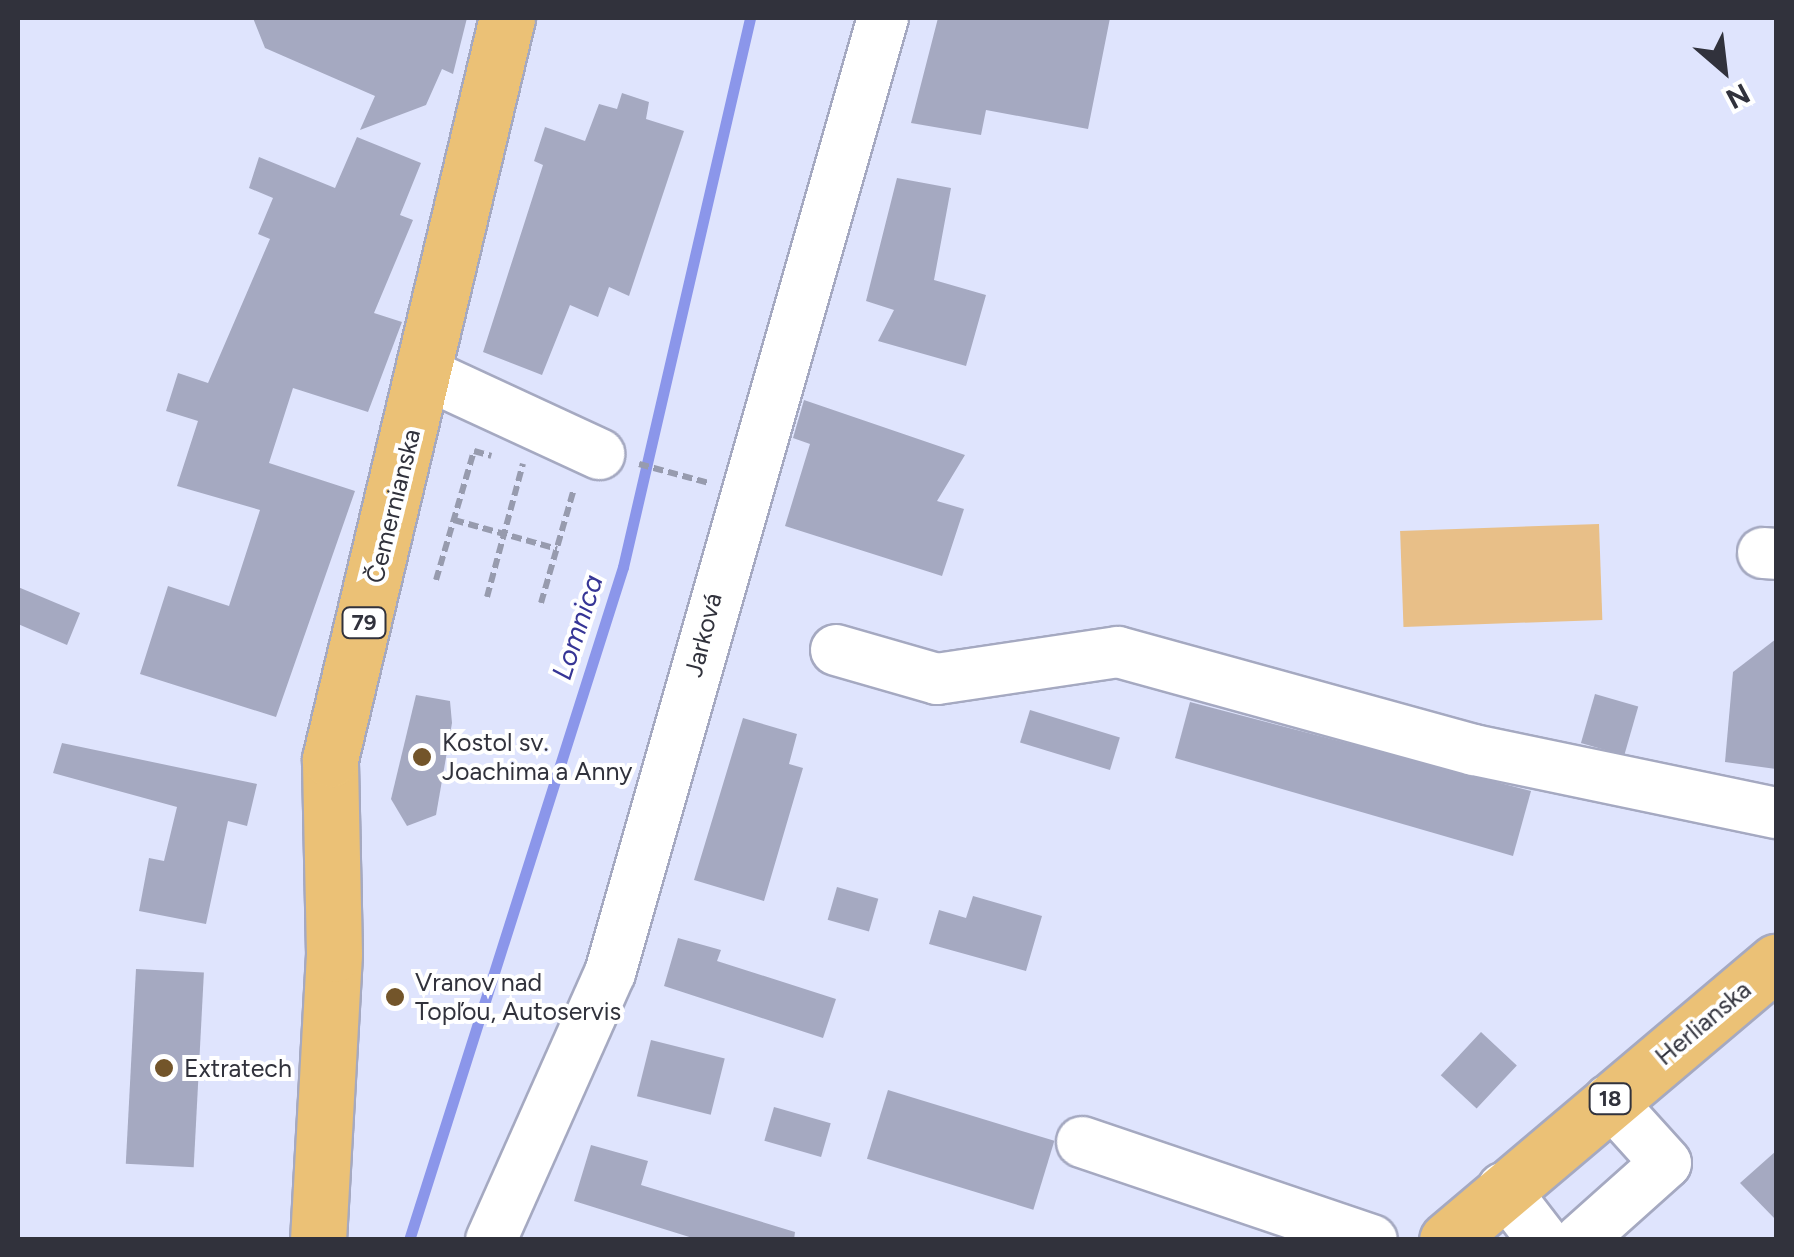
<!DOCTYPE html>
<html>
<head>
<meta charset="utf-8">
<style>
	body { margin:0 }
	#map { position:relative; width:1794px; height:1257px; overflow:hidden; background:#dfe4fd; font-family:Figtree,sans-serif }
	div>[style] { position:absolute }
	.green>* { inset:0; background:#e8bf88; transform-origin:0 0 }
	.stream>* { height:11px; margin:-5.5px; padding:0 5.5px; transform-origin:5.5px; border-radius:5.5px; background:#8b96ea }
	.building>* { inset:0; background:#a5a9c1; transform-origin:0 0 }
	.path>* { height:6px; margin-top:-3px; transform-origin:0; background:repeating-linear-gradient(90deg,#979bae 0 10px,transparent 0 15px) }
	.roads { filter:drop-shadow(2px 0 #a5a9c1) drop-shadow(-2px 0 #a5a9c1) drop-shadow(0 2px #a5a9c1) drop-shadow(0 -2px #a5a9c1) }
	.minor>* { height:50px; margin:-25px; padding:0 25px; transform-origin:25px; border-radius:25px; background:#fff }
	.major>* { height:55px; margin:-27.5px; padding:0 27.5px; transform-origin:27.5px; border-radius:27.5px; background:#ebc176 }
	.dots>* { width:28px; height:28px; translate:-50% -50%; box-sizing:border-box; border:5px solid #fff; border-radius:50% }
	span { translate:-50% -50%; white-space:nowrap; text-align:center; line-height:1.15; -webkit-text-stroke:8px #fff; paint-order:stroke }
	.shield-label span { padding:2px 8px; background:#fff; border:2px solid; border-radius:8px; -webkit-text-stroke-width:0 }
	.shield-label { font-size:22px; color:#31323c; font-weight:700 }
	.street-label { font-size:25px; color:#31323c }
	.poi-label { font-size:25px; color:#31323c }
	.left { translate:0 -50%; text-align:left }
	.water-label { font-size:28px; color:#363596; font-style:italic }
	.frame { position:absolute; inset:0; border:20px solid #31323c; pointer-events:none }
	.north { position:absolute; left:1674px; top:20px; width:100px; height:100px; -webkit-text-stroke:8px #fff; paint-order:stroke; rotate:152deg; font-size:28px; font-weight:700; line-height:40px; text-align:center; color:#31323c }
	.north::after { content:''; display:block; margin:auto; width:35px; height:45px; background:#31323c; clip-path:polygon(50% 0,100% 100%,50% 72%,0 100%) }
</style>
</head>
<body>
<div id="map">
	<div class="green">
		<div style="left:1599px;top:524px;width:96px;height:199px;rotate:88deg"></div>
	</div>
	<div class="stream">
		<div style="left:409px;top:1240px;width:706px;rotate:-72.36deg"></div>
		<div style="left:623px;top:567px;width:563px;rotate:-76.97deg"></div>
	</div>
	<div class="building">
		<div style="clip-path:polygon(253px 18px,467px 18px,453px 74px,442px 69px,426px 105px,360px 130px,375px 96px,265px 48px)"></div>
		<div style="clip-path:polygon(938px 18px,1110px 18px,1088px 129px,986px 110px,981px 135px,911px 123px)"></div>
		<div style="clip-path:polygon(622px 93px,649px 102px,646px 119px,684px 131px,629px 296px,609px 287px,598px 317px,570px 305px,542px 375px,483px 352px,543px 165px,534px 161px,545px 127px,585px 141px,599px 104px,617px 109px)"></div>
		<div style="clip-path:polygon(357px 137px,421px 163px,400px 215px,413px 220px,374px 313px,402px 322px,368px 412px,293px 388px,269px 463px,355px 491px,276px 717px,140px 674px,168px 586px,229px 606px,260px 510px,177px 486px,198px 421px,166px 411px,178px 373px,208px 383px,270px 239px,258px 234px,273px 198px,249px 188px,259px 157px,335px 188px)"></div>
		<div style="clip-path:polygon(897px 178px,951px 188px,934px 280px,986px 295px,966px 366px,878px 341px,894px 310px,866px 301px)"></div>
		<div style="clip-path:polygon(804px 400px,965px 455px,937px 501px,964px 509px,942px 576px,785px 526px,810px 444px,793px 438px)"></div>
		<div style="clip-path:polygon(18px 587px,80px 613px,67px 645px,18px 624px)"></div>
		<div style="clip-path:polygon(1776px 639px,1776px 769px,1725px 762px,1733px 672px)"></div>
		<div style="left:1595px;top:694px;width:45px;height:51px;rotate:16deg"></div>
		<div style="clip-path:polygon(416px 695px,450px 701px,452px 723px,436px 815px,407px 826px,391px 799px)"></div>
		<div style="clip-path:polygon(1190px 702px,1531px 791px,1513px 856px,1175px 758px)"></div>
		<div style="left:1030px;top:710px;width:94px;height:34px;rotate:17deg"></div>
		<div style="clip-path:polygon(743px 718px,797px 734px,789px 764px,803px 768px,764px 901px,694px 880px)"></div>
		<div style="clip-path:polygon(62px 743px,257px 784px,247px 826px,228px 821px,206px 924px,139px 911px,149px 858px,164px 861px,177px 807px,53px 773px)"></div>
		<div style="left:837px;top:887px;width:43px;height:34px;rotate:16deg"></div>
		<div style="clip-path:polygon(973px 896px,1042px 916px,1026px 971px,929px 944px,939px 910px,966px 918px)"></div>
		<div style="clip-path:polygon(678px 938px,721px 950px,717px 961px,836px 999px,823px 1038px,664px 986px)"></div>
		<div style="left:136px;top:969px;width:68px;height:195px;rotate:3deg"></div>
		<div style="left:1481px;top:1032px;width:49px;height:59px;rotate:43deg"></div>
		<div style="left:651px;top:1040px;width:76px;height:58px;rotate:14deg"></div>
		<div style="left:888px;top:1090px;width:174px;height:72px;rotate:17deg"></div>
		<div style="left:774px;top:1107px;width:59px;height:35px;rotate:16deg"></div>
		<div style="clip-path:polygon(591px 1145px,648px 1161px,641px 1185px,795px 1232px,794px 1240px,699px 1240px,574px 1201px)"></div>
		<div style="clip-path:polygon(1776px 1151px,1776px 1220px,1740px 1183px)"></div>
	</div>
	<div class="path">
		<div style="left:639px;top:464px;width:73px;rotate:15.2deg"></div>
		<div style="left:454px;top:520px;width:107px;rotate:15.7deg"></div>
		<div style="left:436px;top:580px;width:134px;rotate:-73.6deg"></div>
		<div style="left:474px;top:451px;width:18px;rotate:16deg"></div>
		<div style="left:487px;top:597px;width:138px;rotate:-74.9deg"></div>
		<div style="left:541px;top:603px;width:119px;rotate:-73.9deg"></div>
	</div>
	<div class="roads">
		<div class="minor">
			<div style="left:426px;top:374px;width:191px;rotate:24.8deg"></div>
			<div style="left:1763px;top:553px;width:13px;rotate:4deg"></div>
			<div style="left:836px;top:650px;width:105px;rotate:16deg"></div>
			<div style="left:937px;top:679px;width:183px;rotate:-8.5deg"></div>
			<div style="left:1118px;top:652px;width:369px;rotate:15.4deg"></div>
			<div style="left:1474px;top:750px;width:309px;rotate:11.8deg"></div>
			<div style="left:1082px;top:1142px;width:306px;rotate:18.7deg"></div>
			<div style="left:1503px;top:1188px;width:66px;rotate:52.4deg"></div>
			<div style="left:491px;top:1240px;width:292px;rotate:-66deg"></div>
			<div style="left:610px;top:973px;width:993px;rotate:-74.05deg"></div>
			<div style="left:1580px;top:1240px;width:115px;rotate:-41.8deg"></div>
			<div style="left:1666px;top:1163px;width:85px;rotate:-132.1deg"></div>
		</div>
		<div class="major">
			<div style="left:318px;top:1240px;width:286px;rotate:-86.8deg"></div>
			<div style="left:334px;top:954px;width:195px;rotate:-91.2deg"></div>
			<div style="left:330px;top:759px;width:762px;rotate:-76.57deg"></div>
			<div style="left:1447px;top:1240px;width:431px;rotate:-40.2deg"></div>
		</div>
	</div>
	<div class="dots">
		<div style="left:422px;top:757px;background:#73552a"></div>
		<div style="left:395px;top:997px;background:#73552a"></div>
		<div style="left:164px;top:1068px;background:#73552a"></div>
	</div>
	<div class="shield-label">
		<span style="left:364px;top:623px">79</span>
		<span style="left:1610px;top:1099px">18</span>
	</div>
	<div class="street-label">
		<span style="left:393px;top:506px;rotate:-76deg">Čemernianska</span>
		<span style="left:703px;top:635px;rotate:-76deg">Jarková</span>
		<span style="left:1703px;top:1023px;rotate:-40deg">Herlianska</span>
	</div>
	<div class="poi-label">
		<span class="left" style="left:442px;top:757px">Kostol sv.<br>Joachima a Anny</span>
		<span class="left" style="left:415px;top:997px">Vranov nad<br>Topľou, Autoservis</span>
		<span class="left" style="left:184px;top:1068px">Extratech</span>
	</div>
	<div class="water-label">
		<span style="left:577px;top:627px;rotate:-72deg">Lomnica</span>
	</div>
	<div class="frame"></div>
	<div class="north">N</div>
</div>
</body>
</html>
